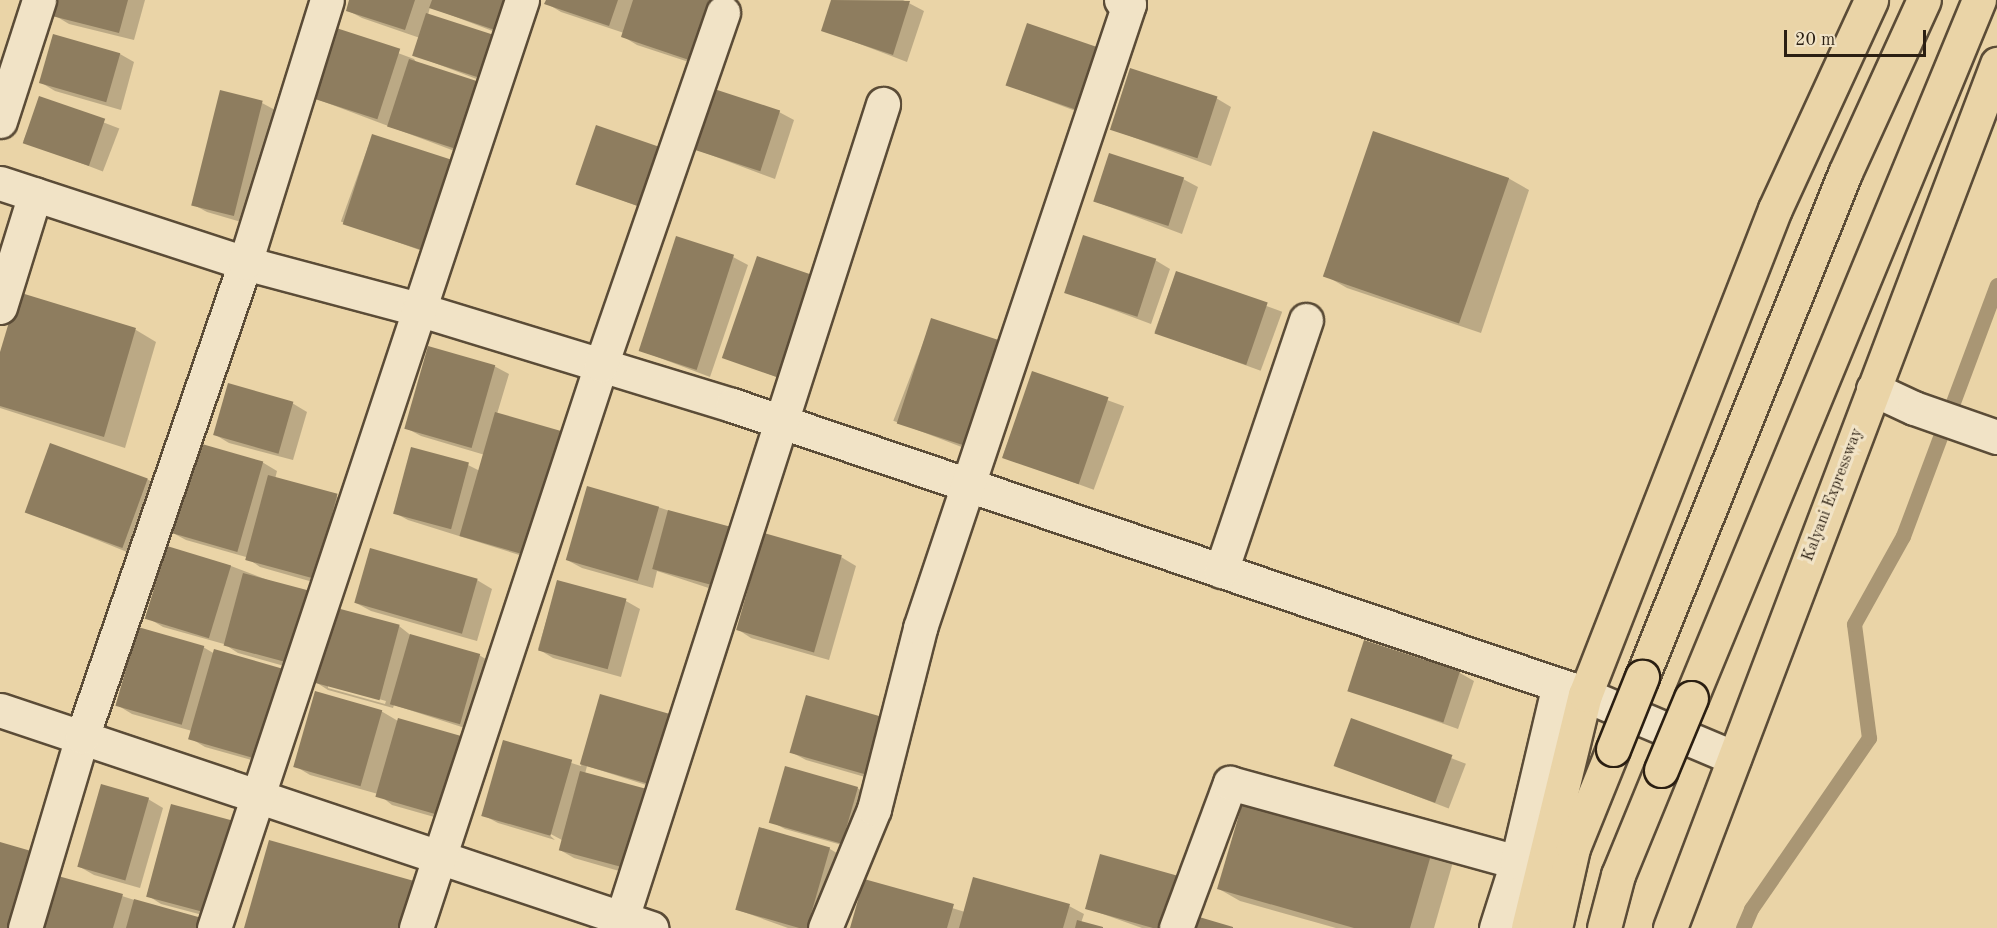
<!DOCTYPE html>
<html>
<head>
<meta charset="utf-8">
<style>
	body { margin:0 }
	#map { position:relative; width:1997px; height:928px; overflow:hidden; background:#ead4a7; font-family:"Old Standard TT",serif }
	div>[style] { position:absolute }
	.shadow>* { inset:0; background:#0003; transform-origin:0 0 }
	.stream>* { height:15px; margin:-7.5px; padding:0 7.5px; transform-origin:7.5px; border-radius:7.5px; background:#a99674 }
	.building>* { inset:0; background:#8e7d5f; transform-origin:0 0 }
	.roads { filter:drop-shadow(2px 0 #5b4c37) drop-shadow(-2px 0 #5b4c37) drop-shadow(0 2px #5b4c37) drop-shadow(0 -2px #5b4c37) }
	.minor>* { height:33px; margin:-16.5px; padding:0 16.5px; transform-origin:16.5px; border-radius:16.5px; background:#f1e3c6 }
	.highway>* { height:33px; margin:-16.5px; padding:0 16.5px; transform-origin:16.5px; border-radius:16.5px; background:#ead4a7 }
	.bridges { filter:drop-shadow(2px 0 #2b1f12) drop-shadow(-2px 0 #2b1f12) drop-shadow(0 2px #2b1f12) drop-shadow(0 -2px #2b1f12) }
	.highway-bridge>* { height:33px; margin:-16.5px; padding:0 16.5px; transform-origin:16.5px; border-radius:16.5px; background:#ead4a7 }
	span { translate:-50% -50%; white-space:nowrap; text-align:center; line-height:1.15; -webkit-text-stroke:6px #f1e3c6; paint-order:stroke }
	.street-label { font-size:16px; color:#2b1f12 }
	.scale { position:absolute; left:1784px; top:30px; width:142px; height:27px; box-sizing:border-box; border:3px solid #2b1f12; border-top:0; padding-left:8px; font-size:18px; line-height:21px; white-space:nowrap; color:#2b1f12; -webkit-text-stroke:4px #f1e3c6; paint-order:stroke }
</style>
</head>
<body>
<div id="map">
	<div class="shadow">
		<div style="clip-path:polygon(58px 0,145px 0,134px 40px,69px 24px,54px 15px)"></div>
		<div style="clip-path:polygon(351px 0,526px 0,513px 39px,430px 7px,428px 15px,500px 88px,414px 55px,420px 38px,362px 18px,347px 10px)"></div>
		<div style="clip-path:polygon(547px 0,716px 0,710px 69px,637px 45px,622px 36px,624px 33px,561px 12px,546px 3px)"></div>
		<div style="clip-path:polygon(833px 0,903px 0,924px 11px,907px 62px,823px 30px)"></div>
		<div style="clip-path:polygon(328px 27px,414px 59px,481px 161px,306px 95px)"></div>
		<div style="clip-path:polygon(1099px 50px,1094px 118px,1007px 85px)"></div>
		<div style="clip-path:polygon(120px 54px,134px 62px,121px 110px,55px 91px,40px 82px)"></div>
		<div style="left:40px;top:98px;width:85px;height:46px;rotate:21deg"></div>
		<div style="clip-path:polygon(1216px 98px,1231px 107px,1211px 166px,1111px 129px)"></div>
		<div style="clip-path:polygon(262px 103px,277px 111px,248px 224px,207px 212px,192px 204px)"></div>
		<div style="clip-path:polygon(779px 112px,794px 120px,775px 179px,687px 146px)"></div>
		<div style="clip-path:polygon(597px 127px,659px 214px,578px 184px)"></div>
		<div style="left:372px;top:136px;width:99px;height:91px;rotate:20deg"></div>
		<div style="clip-path:polygon(1508px 178px,1529px 190px,1481px 333px,1347px 288px,1326px 276px)"></div>
		<div style="clip-path:polygon(1183px 179px,1198px 187px,1182px 234px,1094px 201px)"></div>
		<div style="clip-path:polygon(733px 257px,748px 265px,710px 377px,639px 350px)"></div>
		<div style="clip-path:polygon(1155px 260px,1170px 269px,1151px 324px,1065px 292px)"></div>
		<div style="left:1176px;top:273px;width:113px;height:63px;rotate:20deg"></div>
		<div style="clip-path:polygon(829px 286px,795px 384px,724px 357px)"></div>
		<div style="clip-path:polygon(19px 294px,136px 330px,156px 342px,125px 448px,0 408px,0 357px)"></div>
		<div style="left:932px;top:320px;width:85px;height:108px;rotate:21deg"></div>
		<div style="clip-path:polygon(494px 366px,509px 374px,497px 414px,545px 563px,408px 520px,393px 512px,468px 465px,480px 471px,485px 455px,421px 436px,406px 428px)"></div>
		<div style="left:1033px;top:373px;width:97px;height:89px;rotate:20deg"></div>
		<div style="clip-path:polygon(292px 403px,307px 412px,293px 460px,229px 443px,214px 434px)"></div>
		<div style="clip-path:polygon(262px 462px,277px 471px,275px 479px,336px 496px,351px 504px,327px 586px,260px 567px,246px 557px,186px 540px,171px 532px)"></div>
		<div style="clip-path:polygon(147px 479px,162px 488px,137px 556px,25px 511px)"></div>
		<div style="clip-path:polygon(658px 507px,759px 541px,742px 599px,657px 571px,653px 588px,582px 568px,567px 560px)"></div>
		<div style="clip-path:polygon(168px 548px,231px 566px,322px 601px,302px 671px,238px 653px,224px 644px,163px 627px,148px 618px)"></div>
		<div style="clip-path:polygon(841px 557px,856px 566px,829px 660px,751px 638px,737px 629px)"></div>
		<div style="clip-path:polygon(477px 580px,492px 589px,477px 641px,371px 611px,356px 603px)"></div>
		<div style="clip-path:polygon(558px 581px,626px 601px,640px 609px,621px 677px,553px 658px,538px 649px)"></div>
		<div style="clip-path:polygon(evenodd,399px 626px,413px 637px,479px 655px,494px 664px,474px 731px,394px 705px,393px 708px,328px 690px,314px 681px,399px 626px,328px 685px,386px 701px,385px 704px,328px 688px,328px 685px)"></div>
		<div style="clip-path:polygon(1365px 642px,1460px 673px,1474px 681px,1458px 729px,1349px 690px)"></div>
		<div style="clip-path:polygon(203px 647px,215px 654px,276px 767px,205px 747px,190px 738px,192px 731px,132px 714px,117px 705px)"></div>
		<div style="clip-path:polygon(601px 696px,671px 793px,587px 766px,585px 774px,640px 877px,574px 858px,560px 850px,562px 840px,545px 831px,555px 840px,498px 823px,483px 815px,504px 742px,581px 766px)"></div>
		<div style="clip-path:polygon(807px 697px,886px 783px,806px 760px,791px 752px)"></div>
		<div style="clip-path:polygon(381px 711px,398px 721px,459px 824px,392px 805px,378px 794px,310px 775px,295px 766px)"></div>
		<div style="left:1352px;top:720px;width:122px;height:48px;rotate:21deg"></div>
		<div style="clip-path:polygon(857px 788px,872px 796px,856px 849px,785px 829px,770px 821px)"></div>
		<div style="clip-path:polygon(1248px 790px,1455px 855px,1434px 928px,1336px 928px,1240px 901px,1219px 889px)"></div>
		<div style="clip-path:polygon(148px 799px,163px 808px,140px 888px,94px 875px,80px 867px)"></div>
		<div style="clip-path:polygon(172px 805px,229px 922px,161px 904px,147px 895px)"></div>
		<div style="clip-path:polygon(760px 829px,830px 849px,845px 858px,825px 928px,788px 928px,738px 910px)"></div>
		<div style="clip-path:polygon(59px 878px,122px 896px,220px 928px,45px 928px)"></div>
		<div style="clip-path:polygon(865px 881px,965px 912px,1069px 906px,1084px 914px,1081px 923px,1100px 928px,851px 928px)"></div>
		<div style="clip-path:polygon(1086px 908px,1188px 915px,1230px 928px,1142px 928px)"></div>
	</div>
	<div class="stream">
		<div style="left:1743px;top:928px;width:21px;rotate:-67deg"></div>
		<div style="left:1751px;top:909px;width:208px;rotate:-55.4deg"></div>
		<div style="left:1869px;top:738px;width:115px;rotate:-97.5deg"></div>
		<div style="left:1854px;top:624px;width:101px;rotate:-60.9deg"></div>
		<div style="left:1903px;top:536px;width:268px;rotate:-69.5deg"></div>
	</div>
	<div class="building">
		<div style="clip-path:polygon(56px 0,128px 0,119px 33px,52px 16px)"></div>
		<div style="clip-path:polygon(349px 0,415px 0,405px 30px,346px 11px)"></div>
		<div style="clip-path:polygon(432px 0,509px 0,498px 31px,429px 8px)"></div>
		<div style="clip-path:polygon(546px 0,618px 0,609px 26px,544px 4px)"></div>
		<div style="clip-path:polygon(633px 0,716px 0,695px 62px,621px 37px)"></div>
		<div style="clip-path:polygon(831px 0,910px 1px,893px 55px,821px 31px)"></div>
		<div style="left:426px;top:13px;width:78px;height:45px;rotate:18deg"></div>
		<div style="left:1027px;top:23px;width:77px;height:66px;rotate:19deg"></div>
		<div style="left:327px;top:25px;width:77px;height:74px;rotate:18deg"></div>
		<div style="left:53px;top:34px;width:70px;height:51px;rotate:16deg"></div>
		<div style="left:409px;top:59px;width:84px;height:71px;rotate:18deg"></div>
		<div style="left:1130px;top:68px;width:92px;height:65px;rotate:18deg"></div>
		<div style="left:705px;top:86px;width:79px;height:64px;rotate:18deg"></div>
		<div style="left:220px;top:90px;width:44px;height:119px;rotate:14deg"></div>
		<div style="left:39px;top:96px;width:70px;height:50px;rotate:19deg"></div>
		<div style="left:596px;top:125px;width:72px;height:63px;rotate:19deg"></div>
		<div style="left:1373px;top:131px;width:144px;height:154px;rotate:19deg"></div>
		<div style="left:372px;top:134px;width:82px;height:95px;rotate:18deg"></div>
		<div style="left:1109px;top:153px;width:79px;height:51px;rotate:18deg"></div>
		<div style="left:1083px;top:235px;width:77px;height:61px;rotate:18deg"></div>
		<div style="left:676px;top:236px;width:61px;height:121px;rotate:18deg"></div>
		<div style="left:757px;top:256px;width:61px;height:108px;rotate:19deg"></div>
		<div style="left:1176px;top:271px;width:97px;height:66px;rotate:19deg"></div>
		<div style="clip-path:polygon(18px 292px,136px 328px,104px 437px,0 406px,0 352px)"></div>
		<div style="left:931px;top:318px;width:71px;height:111px;rotate:18deg"></div>
		<div style="left:428px;top:346px;width:70px;height:86px;rotate:16deg"></div>
		<div style="left:1032px;top:371px;width:81px;height:92px;rotate:19deg"></div>
		<div style="left:228px;top:383px;width:68px;height:54px;rotate:16deg"></div>
		<div style="left:495px;top:412px;width:74px;height:129px;rotate:16deg"></div>
		<div style="left:195px;top:442px;width:71px;height:94px;rotate:16deg"></div>
		<div style="left:50px;top:443px;width:104px;height:74px;rotate:20deg"></div>
		<div style="left:411px;top:447px;width:60px;height:69px;rotate:15deg"></div>
		<div style="left:268px;top:475px;width:72px;height:88px;rotate:15deg"></div>
		<div style="left:587px;top:486px;width:75px;height:77px;rotate:16deg"></div>
		<div style="left:668px;top:510px;width:80px;height:61px;rotate:15deg"></div>
		<div style="left:764px;top:533px;width:81px;height:101px;rotate:16deg"></div>
		<div style="left:167px;top:546px;width:67px;height:76px;rotate:17deg"></div>
		<div style="left:370px;top:548px;width:112px;height:57px;rotate:16deg"></div>
		<div style="left:243px;top:573px;width:67px;height:75px;rotate:15deg"></div>
		<div style="left:557px;top:580px;width:72px;height:73px;rotate:15deg"></div>
		<div style="left:333px;top:607px;width:69px;height:78px;rotate:15deg"></div>
		<div style="left:138px;top:627px;width:69px;height:82px;rotate:16deg"></div>
		<div style="left:410px;top:634px;width:73px;height:73px;rotate:16deg"></div>
		<div style="left:1364px;top:640px;width:101px;height:54px;rotate:18deg"></div>
		<div style="left:214px;top:649px;width:75px;height:94px;rotate:16deg"></div>
		<div style="left:315px;top:691px;width:70px;height:79px;rotate:16deg"></div>
		<div style="left:600px;top:694px;width:79px;height:73px;rotate:16deg"></div>
		<div style="left:806px;top:695px;width:85px;height:60px;rotate:16deg"></div>
		<div style="left:398px;top:718px;width:72px;height:82px;rotate:16deg"></div>
		<div style="left:1351px;top:718px;width:108px;height:51px;rotate:20deg"></div>
		<div style="left:503px;top:740px;width:72px;height:79px;rotate:16deg"></div>
		<div style="left:785px;top:766px;width:76px;height:59px;rotate:16deg"></div>
		<div style="left:580px;top:771px;width:72px;height:82px;rotate:15deg"></div>
		<div style="left:101px;top:784px;width:50px;height:86px;rotate:16deg"></div>
		<div style="clip-path:polygon(1247px 788px,1435px 841px,1410px 928px,1354px 928px,1217px 889px)"></div>
		<div style="left:171px;top:804px;width:72px;height:96px;rotate:15deg"></div>
		<div style="left:759px;top:827px;width:74px;height:86px;rotate:16deg"></div>
		<div style="clip-path:polygon(269px 840px,414px 881px,401px 928px,244px 928px)"></div>
		<div style="clip-path:polygon(0 842px,31px 851px,10px 928px,0 928px)"></div>
		<div style="clip-path:polygon(1100px 854px,1182px 877px,1167px 928px,1153px 928px,1085px 909px)"></div>
		<div style="clip-path:polygon(58px 876px,123px 894px,113px 928px,44px 928px)"></div>
		<div style="clip-path:polygon(973px 877px,1070px 904px,1063px 928px,959px 928px)"></div>
		<div style="clip-path:polygon(864px 879px,954px 904px,947px 928px,850px 928px)"></div>
		<div style="clip-path:polygon(134px 899px,209px 920px,207px 928px,126px 928px)"></div>
		<div style="clip-path:polygon(1189px 914px,1233px 927px,1233px 928px,1185px 928px)"></div>
		<div style="clip-path:polygon(1077px 920px,1103px 927px,1103px 928px,1075px 928px)"></div>
	</div>
	<div class="roads">
		<div class="minor">
			<div style="left:0;top:121px;width:127px;rotate:-72.1deg"></div>
			<div style="left:0;top:183px;width:258px;rotate:18.1deg"></div>
			<div style="left:245px;top:263px;width:179px;rotate:14.9deg"></div>
			<div style="left:418px;top:309px;width:328px;rotate:17deg"></div>
			<div style="left:732px;top:405px;width:886px;rotate:18.7deg"></div>
			<div style="left:1571px;top:689px;width:177px;rotate:22.9deg"></div>
			<div style="left:0;top:307px;width:118px;rotate:-72.8deg"></div>
			<div style="left:1873px;top:389px;width:45px;rotate:24.9deg"></div>
			<div style="left:1914px;top:408px;width:88px;rotate:19.3deg"></div>
			<div style="left:1221px;top:571px;width:265px;rotate:-71.3deg"></div>
			<div style="left:0;top:710px;width:687px;rotate:18.51deg"></div>
			<div style="left:622px;top:918px;width:855px;rotate:-72.22deg"></div>
			<div style="left:25px;top:928px;width:199px;rotate:-73.4deg"></div>
			<div style="left:82px;top:737px;width:501px;rotate:-71.02deg"></div>
			<div style="left:245px;top:263px;width:275px;rotate:-72.7deg"></div>
			<div style="left:214px;top:928px;width:978px;rotate:-71.64deg"></div>
			<div style="left:416px;top:928px;width:593px;rotate:-71.81deg"></div>
			<div style="left:601px;top:365px;width:373px;rotate:-70.9deg"></div>
			<div style="left:825px;top:928px;width:129px;rotate:-67.6deg"></div>
			<div style="left:874px;top:809px;width:187px;rotate:-75.7deg"></div>
			<div style="left:920px;top:628px;width:658px;rotate:-71.48deg"></div>
			<div style="left:1129px;top:4px;width:9px;rotate:-153deg"></div>
			<div style="left:1176px;top:928px;width:155px;rotate:-69.6deg"></div>
			<div style="left:1230px;top:783px;width:298px;rotate:15.4deg"></div>
			<div style="left:1496px;top:928px;width:69px;rotate:-72.3deg"></div>
			<div style="left:1517px;top:862px;width:182px;rotate:-76.7deg"></div>
		</div>
		<div class="highway">
			<div style="left:1642px;top:677px;width:543px;rotate:-68.06deg"></div>
			<div style="left:1845px;top:173px;width:190px;rotate:-65.5deg"></div>
			<div style="left:1691px;top:698px;width:755px;rotate:-67.58deg"></div>
			<div style="left:1528px;top:928px;width:240px;rotate:-76.3deg"></div>
			<div style="left:1585px;top:695px;width:522px;rotate:-68.65deg"></div>
			<div style="left:1775px;top:209px;width:230px;rotate:-65.3deg"></div>
			<div style="left:1555px;top:928px;width:82px;rotate:-77.3deg"></div>
			<div style="left:1573px;top:848px;width:107px;rotate:-68deg"></div>
			<div style="left:1604px;top:928px;width:55px;rotate:-75.2deg"></div>
			<div style="left:1618px;top:875px;width:113px;rotate:-67.7deg"></div>
			<div style="left:1670px;top:928px;width:924px;rotate:-69.27deg"></div>
		</div>
	</div>
	<div class="bridges">
		<div class="highway-bridge">
			<div style="left:1613px;top:749px;width:78px;rotate:-68.1deg"></div>
			<div style="left:1661px;top:770px;width:78px;rotate:-67.4deg"></div>
		</div>
	</div>
	<div class="street-label">
		<span style="left:1833px;top:495px;rotate:-69deg">Kalyani Expressway</span>
	</div>
	<div class="scale">20 m</div>
</div>
</body>
</html>
